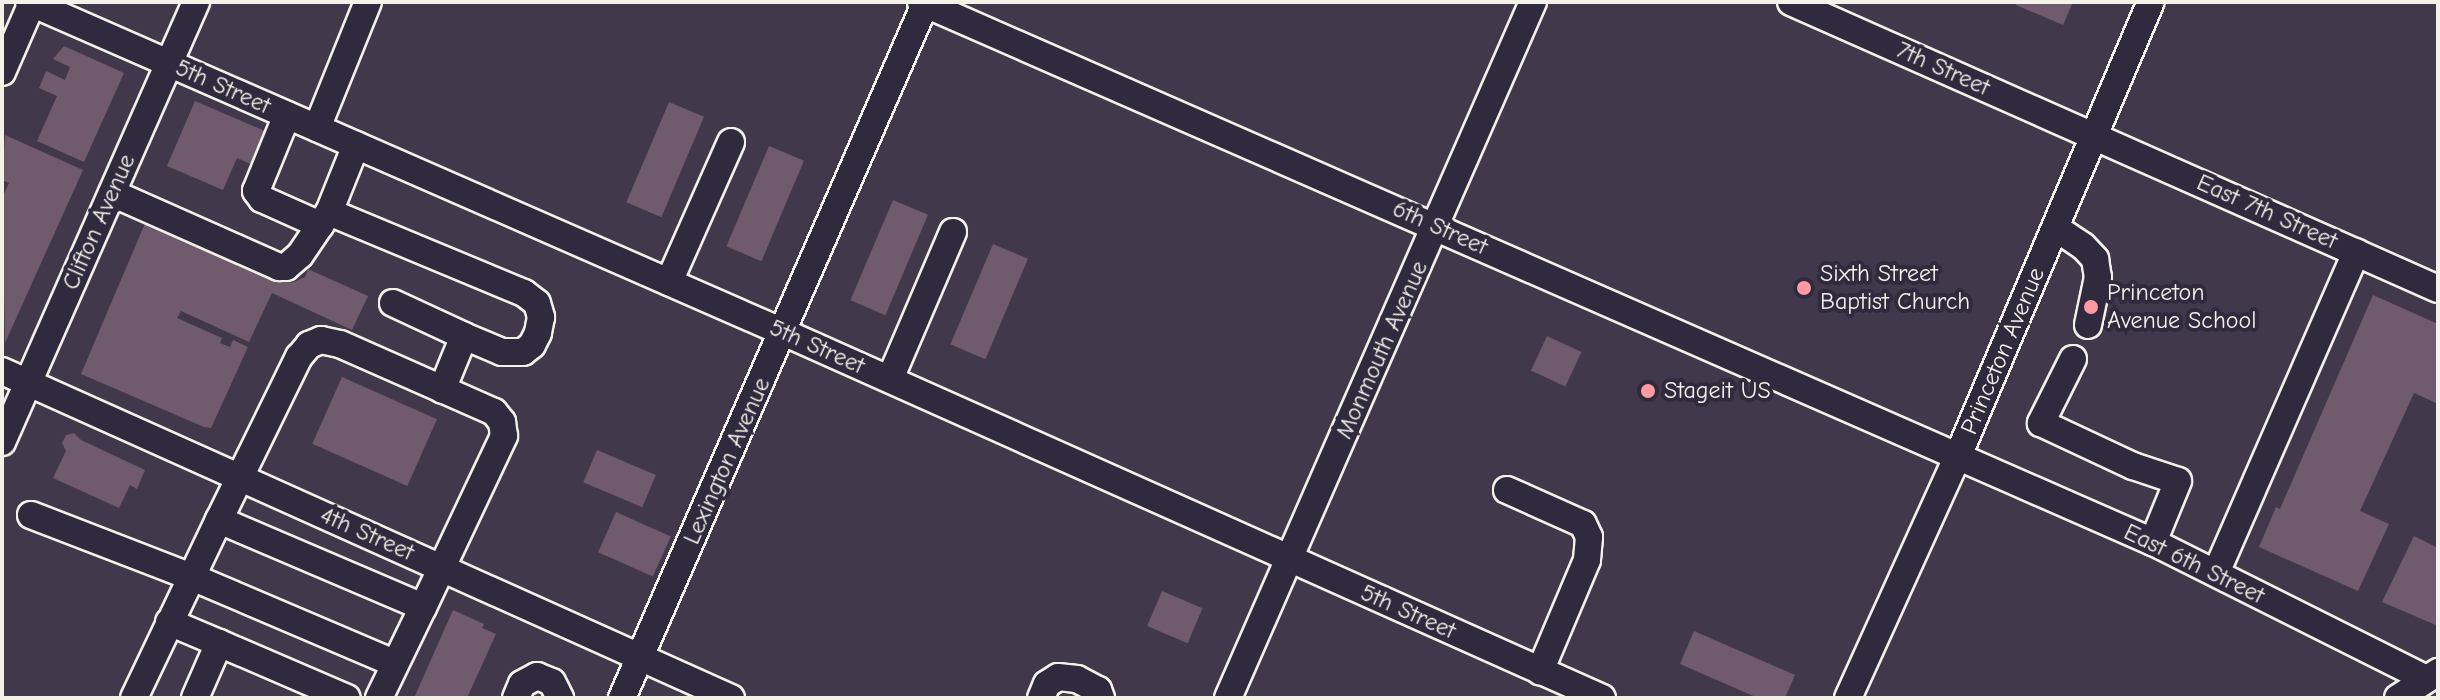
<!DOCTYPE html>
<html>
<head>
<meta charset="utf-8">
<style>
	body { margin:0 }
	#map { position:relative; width:2440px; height:700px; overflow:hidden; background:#42384b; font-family:"Comic Neue",sans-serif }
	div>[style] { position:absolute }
	.building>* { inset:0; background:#705a6d; transform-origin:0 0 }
	.roads { filter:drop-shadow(2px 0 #f4f1e8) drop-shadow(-2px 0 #f4f1e8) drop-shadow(0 2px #f4f1e8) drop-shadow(0 -2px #f4f1e8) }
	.minor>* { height:26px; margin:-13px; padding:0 13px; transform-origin:13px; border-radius:13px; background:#2f2a3d }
	.dots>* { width:22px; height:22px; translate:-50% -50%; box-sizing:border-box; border:4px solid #2f2a3d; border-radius:50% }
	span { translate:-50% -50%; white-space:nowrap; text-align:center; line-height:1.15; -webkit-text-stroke:8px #2f2a3d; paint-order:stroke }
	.street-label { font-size:24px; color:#f4f1e8 }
	.poi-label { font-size:24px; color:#f4f1e8 }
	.left { translate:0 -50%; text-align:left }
	.frame { position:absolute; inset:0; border:4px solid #f4f1e8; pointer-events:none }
</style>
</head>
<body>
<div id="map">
	<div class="building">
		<div style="clip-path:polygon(2017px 2px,2073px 2px,2063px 25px,2016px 5px)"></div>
		<div style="clip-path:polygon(64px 46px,124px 73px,84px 162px,37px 141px,57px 96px,39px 88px,46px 71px,65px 80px,70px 67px,53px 59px)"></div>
		<div style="clip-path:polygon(195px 101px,272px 134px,257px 167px,237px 158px,223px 190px,167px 166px)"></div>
		<div style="left:669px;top:102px;width:38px;height:109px;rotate:23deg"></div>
		<div style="clip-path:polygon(5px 135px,83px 170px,5px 343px,2px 198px,9px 183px,2px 180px)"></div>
		<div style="left:769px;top:146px;width:38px;height:109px;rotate:23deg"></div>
		<div style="left:893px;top:200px;width:38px;height:109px;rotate:23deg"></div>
		<div style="clip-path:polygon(146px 221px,291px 283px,305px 277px,308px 269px,368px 296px,352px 330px,272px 293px,249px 342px,181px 311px,177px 318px,222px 338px,220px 343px,230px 347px,233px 340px,248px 347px,211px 428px,204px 427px,81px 374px)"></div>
		<div style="left:993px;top:244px;width:38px;height:109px;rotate:23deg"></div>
		<div style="clip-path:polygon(2373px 295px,2438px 324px,2438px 404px,2414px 393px,2360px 511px,2389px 524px,2358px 591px,2259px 547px,2276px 507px,2280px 509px)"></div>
		<div style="left:1547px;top:336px;width:38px;height:38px;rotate:25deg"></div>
		<div style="left:342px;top:377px;width:104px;height:73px;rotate:24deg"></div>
		<div style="clip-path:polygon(74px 433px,81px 440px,145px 470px,137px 489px,130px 485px,119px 508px,53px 478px,66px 451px,62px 443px,66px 435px)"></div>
		<div style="left:597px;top:450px;width:64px;height:35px;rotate:23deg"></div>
		<div style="left:616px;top:512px;width:60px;height:44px;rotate:24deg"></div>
		<div style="clip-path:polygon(2414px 536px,2438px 548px,2438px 626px,2382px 602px)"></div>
		<div style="left:1162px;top:591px;width:44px;height:38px;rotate:23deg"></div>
		<div style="clip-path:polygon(453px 610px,484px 624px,482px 628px,496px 634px,467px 698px,414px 698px)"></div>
		<div style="clip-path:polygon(1694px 631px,1795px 675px,1785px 698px,1758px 698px,1680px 664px)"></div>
	</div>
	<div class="roads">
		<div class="minor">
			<div style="left:29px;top:2px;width:823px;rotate:23.64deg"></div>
			<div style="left:783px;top:332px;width:897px;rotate:24.08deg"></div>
			<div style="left:921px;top:2px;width:1345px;rotate:23.67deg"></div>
			<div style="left:2153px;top:542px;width:305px;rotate:26.6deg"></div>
			<div style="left:1791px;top:2px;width:708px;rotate:23.92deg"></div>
			<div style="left:2px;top:72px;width:75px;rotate:-66.5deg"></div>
			<div style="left:287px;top:115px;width:82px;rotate:112.2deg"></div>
			<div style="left:256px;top:191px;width:10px;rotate:53deg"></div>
			<div style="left:262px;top:199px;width:64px;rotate:24.1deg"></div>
			<div style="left:317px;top:128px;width:136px;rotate:-68deg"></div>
			<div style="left:356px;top:145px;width:72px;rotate:111.9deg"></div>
			<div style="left:329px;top:212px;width:211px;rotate:22.6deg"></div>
			<div style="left:524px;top:293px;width:16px;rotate:38deg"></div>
			<div style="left:537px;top:303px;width:15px;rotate:74deg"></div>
			<div style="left:541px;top:317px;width:16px;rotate:101deg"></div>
			<div style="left:538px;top:333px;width:13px;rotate:117deg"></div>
			<div style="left:532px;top:345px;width:11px;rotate:142deg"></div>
			<div style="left:523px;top:352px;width:21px;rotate:180deg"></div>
			<div style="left:502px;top:352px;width:41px;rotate:-157.2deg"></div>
			<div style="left:112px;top:193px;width:183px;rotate:23.9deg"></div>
			<div style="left:279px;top:267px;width:7px"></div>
			<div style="left:286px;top:267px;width:18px;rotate:-41deg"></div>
			<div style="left:300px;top:255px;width:52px;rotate:-56deg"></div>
			<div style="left:2056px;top:228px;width:32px;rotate:34deg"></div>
			<div style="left:2083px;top:246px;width:18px;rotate:47deg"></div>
			<div style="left:2095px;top:259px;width:18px;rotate:81deg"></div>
			<div style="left:2098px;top:277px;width:49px;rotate:101.8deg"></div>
			<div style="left:669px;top:282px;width:153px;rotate:-66.1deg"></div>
			<div style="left:393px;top:303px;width:78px;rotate:24.9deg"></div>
			<div style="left:464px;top:336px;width:58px;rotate:112.2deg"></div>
			<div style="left:321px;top:340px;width:19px;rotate:12deg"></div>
			<div style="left:340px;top:344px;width:168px;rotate:23.8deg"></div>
			<div style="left:494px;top:412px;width:13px;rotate:51deg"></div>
			<div style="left:502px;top:422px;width:14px;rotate:82deg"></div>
			<div style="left:504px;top:436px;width:189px;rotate:115.3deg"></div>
			<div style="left:423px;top:607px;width:222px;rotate:-156.9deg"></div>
			<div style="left:219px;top:520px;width:182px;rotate:-63.9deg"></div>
			<div style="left:299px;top:357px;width:16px;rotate:-50deg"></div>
			<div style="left:309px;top:345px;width:13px;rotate:-23deg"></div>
			<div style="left:2073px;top:359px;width:72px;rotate:116.6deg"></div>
			<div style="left:2041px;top:423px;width:102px;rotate:25.1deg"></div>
			<div style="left:2133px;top:466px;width:47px;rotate:18.4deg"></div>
			<div style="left:2178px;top:481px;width:66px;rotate:112.3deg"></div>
			<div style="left:2px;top:371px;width:799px;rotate:24.16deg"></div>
			<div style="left:890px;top:379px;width:160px;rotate:-66.8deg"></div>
			<div style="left:2px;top:442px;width:481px;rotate:-66.2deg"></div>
			<div style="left:1507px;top:490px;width:83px;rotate:24.1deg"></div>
			<div style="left:1583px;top:524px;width:14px;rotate:65deg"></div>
			<div style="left:1589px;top:537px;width:23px;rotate:95deg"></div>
			<div style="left:1587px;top:560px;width:121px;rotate:112.9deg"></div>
			<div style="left:31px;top:515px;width:173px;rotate:21.1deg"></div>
			<div style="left:192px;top:577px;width:220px;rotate:23.1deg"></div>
			<div style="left:2216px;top:573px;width:350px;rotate:-66.4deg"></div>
			<div style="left:169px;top:622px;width:54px;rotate:22.8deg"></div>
			<div style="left:134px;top:698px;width:197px;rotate:-64.5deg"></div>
			<div style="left:195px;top:698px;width:60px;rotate:-66.4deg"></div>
			<div style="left:219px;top:643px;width:139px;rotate:23.3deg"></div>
			<div style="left:379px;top:698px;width:101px;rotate:-64.2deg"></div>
			<div style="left:516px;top:698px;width:15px;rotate:-67deg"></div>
			<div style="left:522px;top:684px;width:17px;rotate:-28deg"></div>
			<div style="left:537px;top:676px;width:16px;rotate:22deg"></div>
			<div style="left:552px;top:682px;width:18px;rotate:63deg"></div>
			<div style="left:622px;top:698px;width:759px;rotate:-66.41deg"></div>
			<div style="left:1041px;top:698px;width:15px;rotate:-67deg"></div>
			<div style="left:1047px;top:684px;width:13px;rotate:-32deg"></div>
			<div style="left:1058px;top:677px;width:19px;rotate:6deg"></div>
			<div style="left:1077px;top:679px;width:24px;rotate:28deg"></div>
			<div style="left:1098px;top:690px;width:9px;rotate:69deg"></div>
			<div style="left:1228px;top:698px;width:760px;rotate:-66.34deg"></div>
			<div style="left:1848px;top:698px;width:266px;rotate:-65.6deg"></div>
			<div style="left:1958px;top:456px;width:493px;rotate:-67deg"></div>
			<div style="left:2398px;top:698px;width:48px;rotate:-33deg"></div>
		</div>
	</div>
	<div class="dots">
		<div style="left:1804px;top:288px;background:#ff9aa2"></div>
		<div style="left:2091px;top:307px;background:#ff9aa2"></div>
		<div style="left:1648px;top:391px;background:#ff9aa2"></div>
	</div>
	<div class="street-label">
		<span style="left:1943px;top:69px;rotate:24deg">7th Street</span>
		<span style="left:223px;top:87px;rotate:24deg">5th Street</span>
		<span style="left:2267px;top:212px;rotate:24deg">East 7th Street</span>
		<span style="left:99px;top:222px;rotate:-66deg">Clifton Avenue</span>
		<span style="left:1440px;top:228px;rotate:24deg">6th Street</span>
		<span style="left:817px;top:347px;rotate:24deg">5th Street</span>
		<span style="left:1382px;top:350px;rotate:-66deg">Monmouth Avenue</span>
		<span style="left:2003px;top:351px;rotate:-67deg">Princeton Avenue</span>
		<span style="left:727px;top:461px;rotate:-66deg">Lexington Avenue</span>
		<span style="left:367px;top:534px;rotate:24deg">4th Street</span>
		<span style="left:2194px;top:564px;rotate:26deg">East 6th Street</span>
		<span style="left:1408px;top:612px;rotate:24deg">5th Street</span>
	</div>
	<div class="poi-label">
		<span class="left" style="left:1820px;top:288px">Sixth Street<br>Baptist Church</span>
		<span class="left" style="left:2107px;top:307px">Princeton<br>Avenue School</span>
		<span class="left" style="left:1664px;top:391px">Stageit US</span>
	</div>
	<div class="frame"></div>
</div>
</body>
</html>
